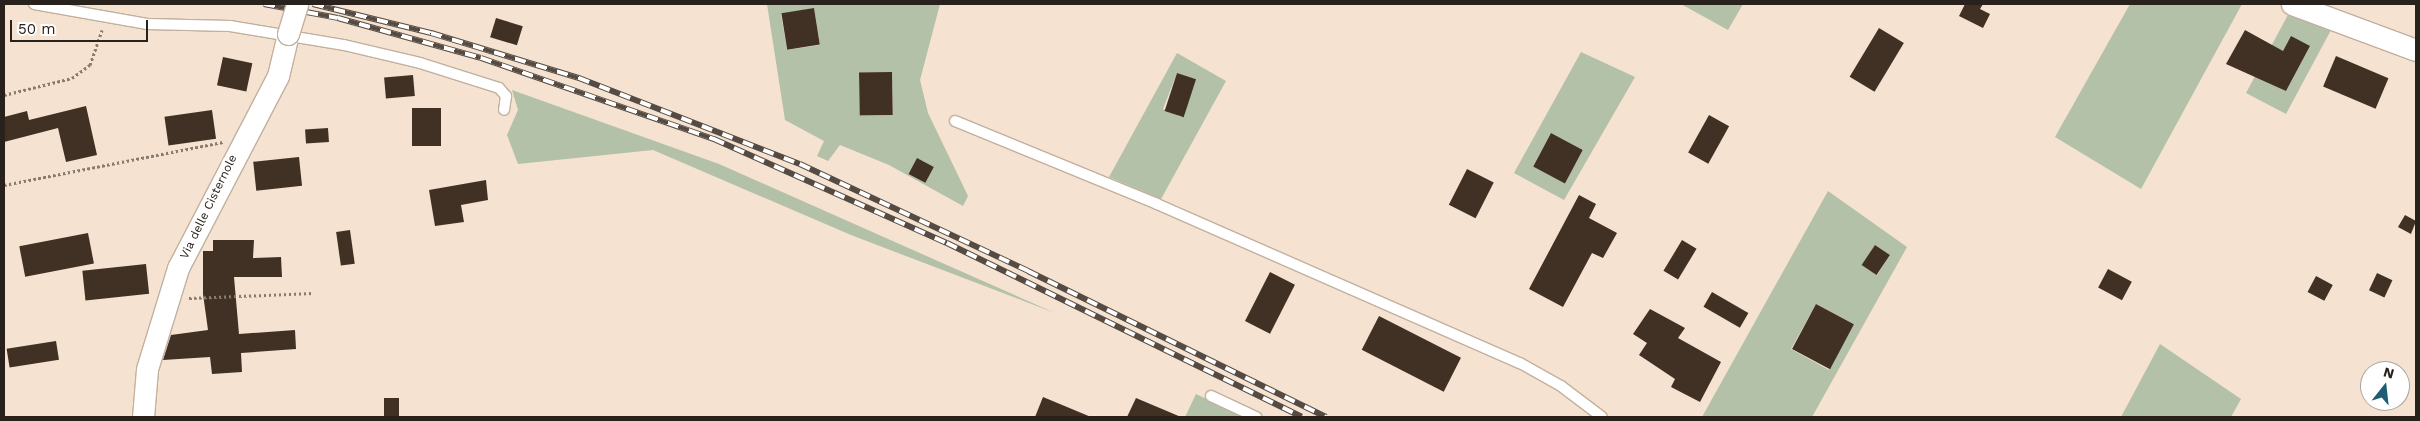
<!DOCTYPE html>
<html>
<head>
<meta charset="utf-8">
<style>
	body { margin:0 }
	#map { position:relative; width:2420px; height:421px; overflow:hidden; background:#f5e2d0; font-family:"Work Sans",sans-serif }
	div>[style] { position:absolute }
	.green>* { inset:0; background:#b2c1a7 }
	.building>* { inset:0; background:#413024; transform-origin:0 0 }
	.path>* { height:3px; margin-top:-1.5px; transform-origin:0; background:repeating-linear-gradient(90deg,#887c70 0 2.5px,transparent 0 5px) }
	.roads { filter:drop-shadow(1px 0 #c2b09f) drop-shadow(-1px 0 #c2b09f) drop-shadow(0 1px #c2b09f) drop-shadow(0 -1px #c2b09f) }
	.lane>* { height:10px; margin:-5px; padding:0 5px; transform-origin:5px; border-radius:5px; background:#fff }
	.street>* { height:21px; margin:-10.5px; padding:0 10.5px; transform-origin:10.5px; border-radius:10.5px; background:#fff }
	.rail>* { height:5.5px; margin-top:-2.75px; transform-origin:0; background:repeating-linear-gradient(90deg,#fff 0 11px,#554b42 0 22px); box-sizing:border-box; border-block:1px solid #554b42 }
	.bridges { filter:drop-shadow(1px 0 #c2b09f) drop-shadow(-1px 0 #c2b09f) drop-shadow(0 1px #c2b09f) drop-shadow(0 -1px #c2b09f) }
	.street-bridge>* { height:21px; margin:-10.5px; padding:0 10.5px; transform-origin:10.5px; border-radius:10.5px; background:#fff }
	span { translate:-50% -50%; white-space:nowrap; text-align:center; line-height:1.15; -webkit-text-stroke:5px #fff; paint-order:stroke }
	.street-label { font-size:12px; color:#29221c }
	.frame { position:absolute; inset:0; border:5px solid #29221c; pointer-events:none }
	.north { position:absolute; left:2360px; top:361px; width:50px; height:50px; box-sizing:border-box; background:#fff; border:1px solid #a9a7a4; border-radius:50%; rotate:16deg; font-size:14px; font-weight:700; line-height:20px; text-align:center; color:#29221c }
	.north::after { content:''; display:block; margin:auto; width:18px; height:22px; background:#1d5e73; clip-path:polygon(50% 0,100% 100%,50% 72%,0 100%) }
	.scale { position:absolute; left:10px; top:20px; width:138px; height:22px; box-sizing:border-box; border:2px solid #29221c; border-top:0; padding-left:6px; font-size:15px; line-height:18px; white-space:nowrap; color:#29221c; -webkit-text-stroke:4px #fff; paint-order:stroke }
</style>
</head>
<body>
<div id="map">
	<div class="green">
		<div style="clip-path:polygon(evenodd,767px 4px,940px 4px,920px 80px,928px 113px,968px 196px,963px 206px,889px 165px,840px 145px,828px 161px,817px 156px,824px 141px,785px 120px,767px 4px,814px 8px,820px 45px,787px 50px,781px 14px,814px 8px,767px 4px,859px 73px,892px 73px,893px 115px,860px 116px,859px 73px)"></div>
		<div style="clip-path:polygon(1681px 4px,1743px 4px,1728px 30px)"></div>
		<div style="clip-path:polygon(2130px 4px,2242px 4px,2141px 189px,2055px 137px)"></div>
		<div style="clip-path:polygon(evenodd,2289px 13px,2331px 30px,2286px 114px,2246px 93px,2289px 13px,2310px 46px,2286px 91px,2268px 82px,2310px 46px)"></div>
		<div style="clip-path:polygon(evenodd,1581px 52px,1635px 77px,1564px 200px,1514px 173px,1581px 52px,1551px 133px,1583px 150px,1565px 183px,1533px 166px,1551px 133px)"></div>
		<div style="clip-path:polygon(evenodd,1177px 53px,1226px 81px,1161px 199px,1109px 177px,1177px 53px,1177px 73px,1195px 80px,1181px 117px,1163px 109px,1177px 73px)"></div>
		<div style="clip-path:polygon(512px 90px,719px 164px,1055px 313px,851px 235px,653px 150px,518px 164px,507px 135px,518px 110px)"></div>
		<div style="clip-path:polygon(evenodd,1828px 191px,1907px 247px,1812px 417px,1702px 417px,1828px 191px,1875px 245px,1890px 255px,1877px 275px,1862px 265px,1875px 245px,1828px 191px,1816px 304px,1854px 324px,1829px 370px,1791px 349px,1816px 304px)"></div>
		<div style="clip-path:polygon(2160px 344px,2241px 399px,2231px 417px,2121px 417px)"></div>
		<div style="clip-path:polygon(1196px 394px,1244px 417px,1185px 417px)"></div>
	</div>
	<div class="building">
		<div style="clip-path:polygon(1965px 4px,1983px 4px,1980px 9px,1990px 14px,1983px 28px,1959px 16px)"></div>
		<div style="left:814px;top:8px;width:37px;height:33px;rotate:81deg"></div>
		<div style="left:496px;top:18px;width:28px;height:20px;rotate:17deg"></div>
		<div style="left:1879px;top:28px;width:29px;height:57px;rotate:31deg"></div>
		<div style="clip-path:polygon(2245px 30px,2283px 51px,2291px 36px,2310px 46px,2286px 91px,2226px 64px)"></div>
		<div style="left:2336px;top:56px;width:57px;height:33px;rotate:23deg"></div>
		<div style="left:223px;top:57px;width:30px;height:29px;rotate:12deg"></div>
		<div style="left:892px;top:72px;width:43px;height:33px;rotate:89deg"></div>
		<div style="left:1177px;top:73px;width:20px;height:40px;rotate:18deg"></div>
		<div style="left:413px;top:75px;width:21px;height:29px;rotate:85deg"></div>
		<div style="clip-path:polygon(86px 106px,97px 155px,66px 162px,58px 128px,4px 142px,4px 117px,27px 111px,29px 120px)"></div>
		<div style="left:412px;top:108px;width:29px;height:38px"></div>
		<div style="left:212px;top:110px;width:29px;height:48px;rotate:82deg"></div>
		<div style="left:1709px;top:115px;width:23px;height:43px;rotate:29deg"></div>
		<div style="left:328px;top:128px;width:14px;height:23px;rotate:86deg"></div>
		<div style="left:1551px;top:133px;width:36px;height:38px;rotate:28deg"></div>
		<div style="left:299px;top:157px;width:29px;height:46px;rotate:84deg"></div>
		<div style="left:917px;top:158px;width:19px;height:18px;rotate:28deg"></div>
		<div style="left:1467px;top:169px;width:30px;height:40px;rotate:27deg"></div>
		<div style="clip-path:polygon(486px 180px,488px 200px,461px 205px,464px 222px,435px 226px,429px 190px)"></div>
		<div style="clip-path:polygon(1579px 195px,1596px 204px,1589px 218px,1617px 233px,1603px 258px,1592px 253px,1563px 307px,1529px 289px)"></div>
		<div style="clip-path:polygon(2405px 215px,2416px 221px,2411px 234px,2398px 227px)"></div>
		<div style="left:350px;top:230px;width:34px;height:14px;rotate:82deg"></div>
		<div style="left:88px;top:233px;width:31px;height:70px;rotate:79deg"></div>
		<div style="clip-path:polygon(213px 240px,254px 240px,253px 258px,281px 257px,282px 277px,234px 277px,239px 334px,295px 330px,296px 349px,241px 353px,242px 372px,212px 374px,210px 357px,163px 360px,171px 335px,208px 330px,203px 294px,203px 251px,213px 251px)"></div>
		<div style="left:1682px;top:240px;width:17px;height:36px;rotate:31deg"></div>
		<div style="left:1875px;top:245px;width:18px;height:24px;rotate:34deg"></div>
		<div style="left:146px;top:264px;width:30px;height:64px;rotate:84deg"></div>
		<div style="left:2108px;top:269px;width:27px;height:21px;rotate:28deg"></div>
		<div style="left:1270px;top:272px;width:28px;height:55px;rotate:27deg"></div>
		<div style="left:2377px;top:273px;width:17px;height:19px;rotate:25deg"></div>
		<div style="left:2316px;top:276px;width:19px;height:18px;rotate:28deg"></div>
		<div style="left:1712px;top:292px;width:42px;height:17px;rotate:30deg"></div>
		<div style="left:1816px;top:304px;width:43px;height:51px;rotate:28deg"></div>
		<div style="clip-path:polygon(1650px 309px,1685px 328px,1678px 338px,1721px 362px,1700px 402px,1671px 387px,1675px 379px,1639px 355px,1647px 343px,1633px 334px)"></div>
		<div style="left:1379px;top:316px;width:92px;height:38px;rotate:27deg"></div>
		<div style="left:56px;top:341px;width:19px;height:50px;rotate:81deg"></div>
		<div style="clip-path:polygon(1043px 397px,1091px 417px,1035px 417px)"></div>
		<div style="left:384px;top:398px;width:15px;height:19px"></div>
		<div style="clip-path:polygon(1136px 398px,1181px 417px,1127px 417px)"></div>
	</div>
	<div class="path">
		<div style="left:4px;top:95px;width:70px;rotate:-14deg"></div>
		<div style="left:72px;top:78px;width:22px;rotate:-36deg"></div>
		<div style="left:90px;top:65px;width:37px;rotate:-71deg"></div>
		<div style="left:4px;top:185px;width:223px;rotate:-11.1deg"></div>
		<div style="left:189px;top:298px;width:124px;rotate:-2.3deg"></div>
	</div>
	<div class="roads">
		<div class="lane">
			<div style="left:34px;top:4px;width:115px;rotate:10deg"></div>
			<div style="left:147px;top:24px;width:83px;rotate:1.4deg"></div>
			<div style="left:230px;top:26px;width:116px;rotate:9.5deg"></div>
			<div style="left:344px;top:45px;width:78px;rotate:13.3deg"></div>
			<div style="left:420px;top:63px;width:83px;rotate:17.6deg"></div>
			<div style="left:499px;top:88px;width:11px;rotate:49deg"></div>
			<div style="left:506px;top:96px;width:14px;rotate:98deg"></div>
			<div style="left:955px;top:121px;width:218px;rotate:22.3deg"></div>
			<div style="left:1157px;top:204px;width:396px;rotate:23.7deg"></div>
			<div style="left:1520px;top:363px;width:47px;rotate:29.3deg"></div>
			<div style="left:1561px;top:386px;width:51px;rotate:37.1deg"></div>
			<div style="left:1211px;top:396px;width:50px;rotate:25deg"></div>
		</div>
		<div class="street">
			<div style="left:2292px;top:4px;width:132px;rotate:20.4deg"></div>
			<div style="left:143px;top:417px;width:48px;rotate:-85.2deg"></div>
			<div style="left:147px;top:369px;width:106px;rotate:-72.9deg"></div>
			<div style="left:178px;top:268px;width:216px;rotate:-62.5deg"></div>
			<div style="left:278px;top:76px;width:43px;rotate:-76.6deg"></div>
		</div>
	</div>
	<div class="rail">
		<div style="left:264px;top:4px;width:75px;rotate:10.7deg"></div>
		<div style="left:338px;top:18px;width:148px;rotate:15.6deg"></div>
		<div style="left:481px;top:58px;width:247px;rotate:19.2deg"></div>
		<div style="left:714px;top:139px;width:255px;rotate:24.1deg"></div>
		<div style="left:947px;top:243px;width:395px;rotate:26.1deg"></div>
		<div style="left:313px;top:4px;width:122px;rotate:13.8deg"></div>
		<div style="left:431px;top:33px;width:155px;rotate:16.9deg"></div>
		<div style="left:579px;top:78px;width:237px;rotate:21.3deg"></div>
		<div style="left:800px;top:164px;width:252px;rotate:25.1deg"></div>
		<div style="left:1028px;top:271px;width:332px;rotate:26.1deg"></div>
	</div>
	<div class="bridges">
		<div class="street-bridge">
			<div style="left:288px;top:34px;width:31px;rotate:-73deg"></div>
		</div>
	</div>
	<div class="street-label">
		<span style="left:209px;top:207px;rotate:-64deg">Via delle Cisternole</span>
	</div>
	<div class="frame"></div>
	<div class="north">N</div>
	<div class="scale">50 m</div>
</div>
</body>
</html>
